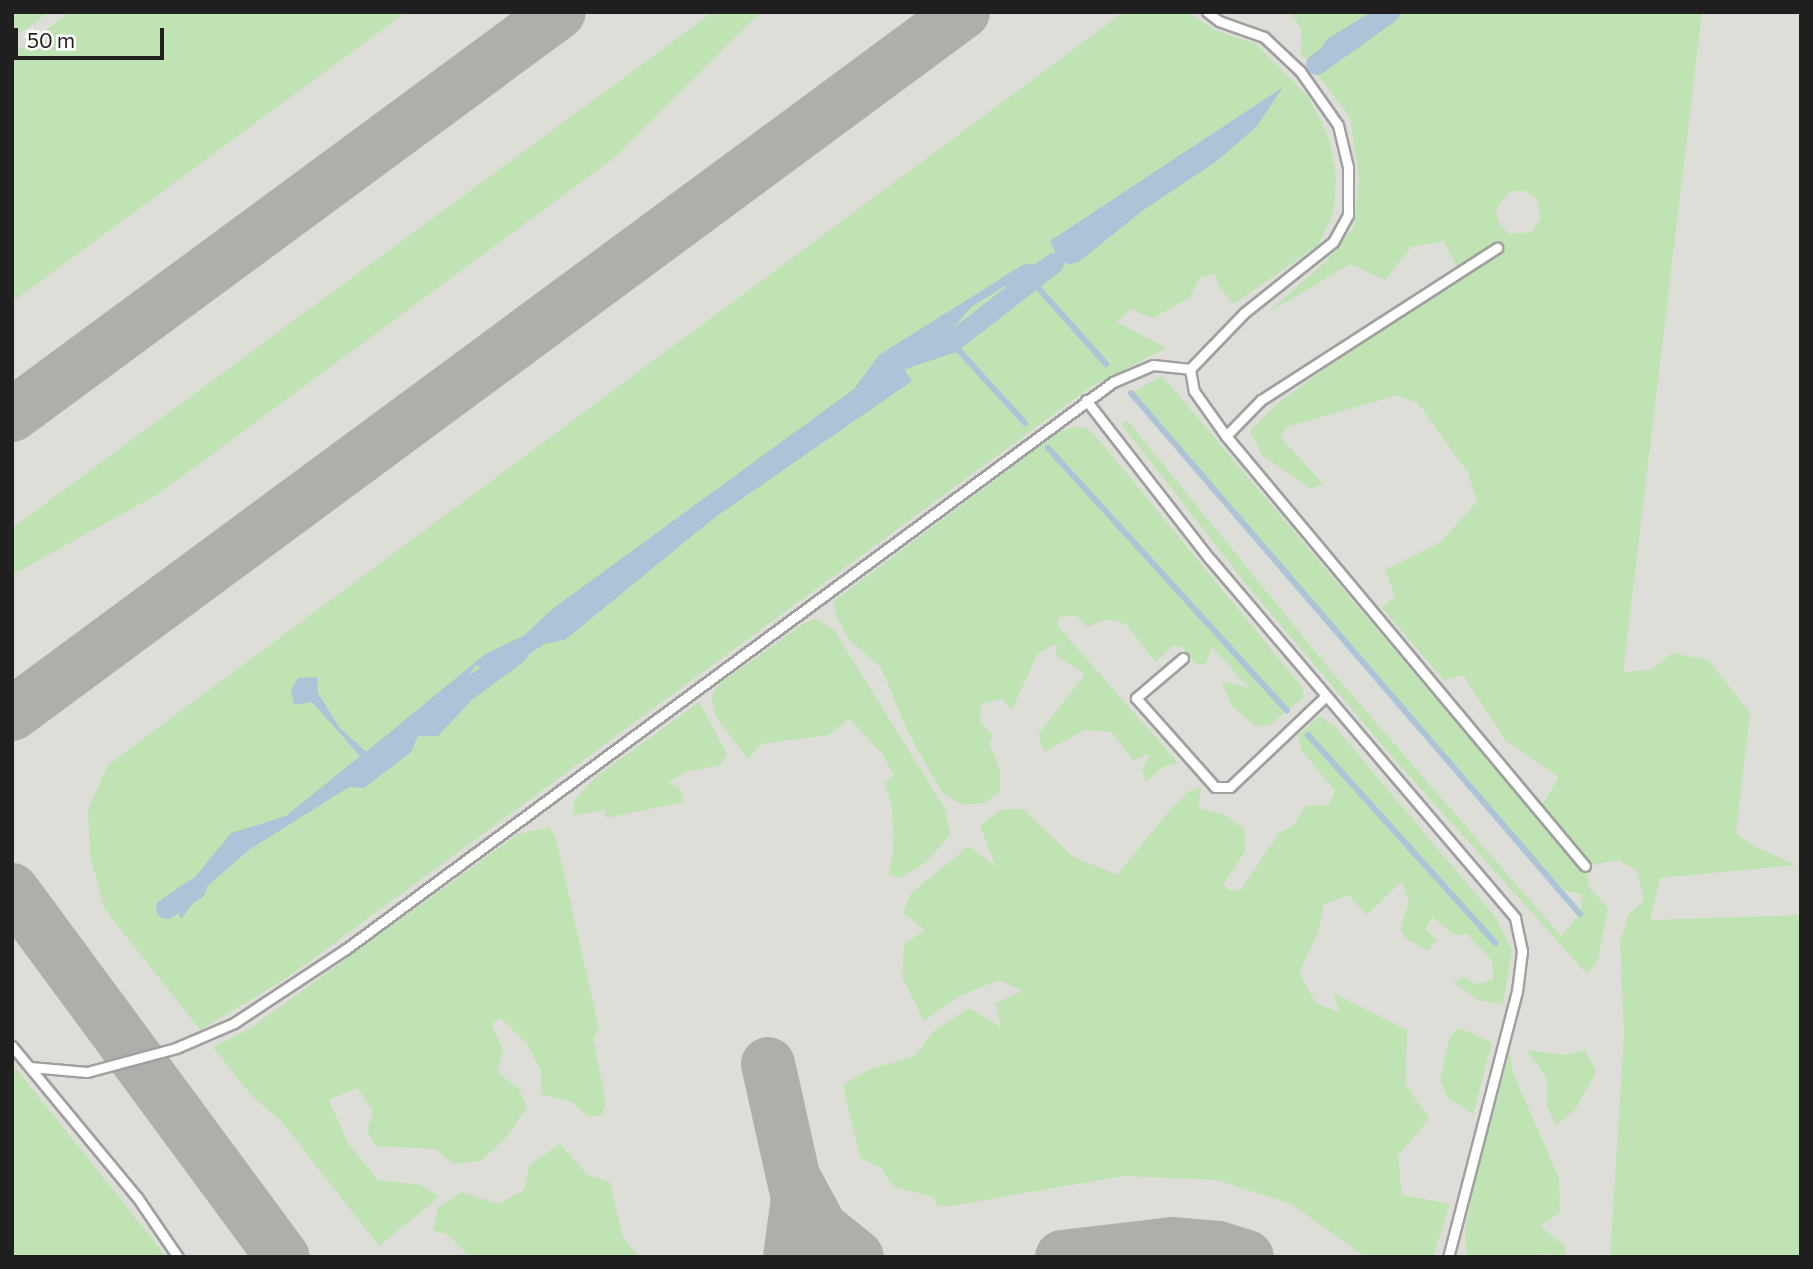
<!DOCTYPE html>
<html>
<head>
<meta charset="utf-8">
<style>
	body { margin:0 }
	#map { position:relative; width:1813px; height:1269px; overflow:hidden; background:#efeee7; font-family:Commissioner,sans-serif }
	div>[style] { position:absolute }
	.airport>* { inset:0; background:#deded8; transform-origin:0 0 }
	.grass>* { inset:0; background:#bfe3b3 }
	.water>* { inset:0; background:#adc3d7 }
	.stream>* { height:6px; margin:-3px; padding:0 3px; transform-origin:3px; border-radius:3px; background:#adc3d7 }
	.canal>* { height:21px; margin:-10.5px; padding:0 10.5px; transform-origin:10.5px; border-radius:10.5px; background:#adc3d7 }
	.taxiway>* { height:54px; margin:-27px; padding:0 27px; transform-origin:27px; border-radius:27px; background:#aeaeaa }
	.roads { filter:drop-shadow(2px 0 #a0a0a0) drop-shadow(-2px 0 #a0a0a0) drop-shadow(0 2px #a0a0a0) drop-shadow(0 -2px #a0a0a0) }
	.lane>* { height:9px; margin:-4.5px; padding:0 4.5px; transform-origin:4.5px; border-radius:4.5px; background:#fff }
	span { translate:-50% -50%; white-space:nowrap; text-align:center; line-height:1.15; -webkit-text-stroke:6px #fff; paint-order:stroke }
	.frame { position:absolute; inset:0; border:14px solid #1f1f1f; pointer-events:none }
	.scale { position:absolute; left:14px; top:28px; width:150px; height:32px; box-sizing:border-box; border:4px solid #1f1f1f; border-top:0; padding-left:9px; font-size:21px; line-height:24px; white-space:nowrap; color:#1f1f1f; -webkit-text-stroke:5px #fff; paint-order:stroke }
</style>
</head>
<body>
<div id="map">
	<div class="airport">
		<div style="left:12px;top:12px;width:1789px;height:1245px"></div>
	</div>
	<div class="grass">
		<div style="clip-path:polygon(12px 12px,49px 12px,12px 39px)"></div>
		<div style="clip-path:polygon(70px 12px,406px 12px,12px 302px,12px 55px)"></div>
		<div style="clip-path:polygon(713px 12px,761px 12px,615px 157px,158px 494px,12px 575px,12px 528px)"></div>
		<div style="clip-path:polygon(1124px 12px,1187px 12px,1215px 30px,1256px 44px,1309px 98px,1330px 141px,1336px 177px,1334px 211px,1318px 245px,1234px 304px,1221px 290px,1214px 274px,1201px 277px,1189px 298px,1153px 318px,1130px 309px,1117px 322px,1166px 348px,1089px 388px,288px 977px,200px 1030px,104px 908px,90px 855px,88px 809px,108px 765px)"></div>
		<div style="clip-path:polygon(evenodd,1289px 12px,1702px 12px,1623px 673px,1652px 669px,1672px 653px,1708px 660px,1750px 713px,1736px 833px,1753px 846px,1797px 865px,1660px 878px,1650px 920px,1801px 915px,1801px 1257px,1610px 1257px,1624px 1035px,1620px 941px,1629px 914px,1644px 900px,1637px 871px,1619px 860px,1585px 866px,1589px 887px,1608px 908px,1598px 960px,1587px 974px,1396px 761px,1247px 585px,1121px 424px,1127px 420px,1331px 671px,1561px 936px,1580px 914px,1582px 894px,1559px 890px,1131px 393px,1162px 376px,1535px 816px,1559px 777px,1506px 741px,1463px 675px,1444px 680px,1382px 608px,1395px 596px,1385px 570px,1441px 542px,1477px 501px,1468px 473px,1418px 403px,1397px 395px,1287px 427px,1280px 437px,1323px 484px,1311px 489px,1263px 456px,1250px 431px,1279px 402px,1460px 272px,1443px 241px,1411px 247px,1385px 280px,1350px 264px,1269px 312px,1327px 260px,1354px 227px,1359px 178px,1350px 117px,1301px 53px,1302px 29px,1289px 12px,1510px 191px,1525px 191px,1538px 200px,1540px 221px,1531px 232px,1510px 234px,1499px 225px,1496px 209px,1510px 191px)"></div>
		<div style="clip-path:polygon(1078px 426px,1088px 429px,1104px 446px,1302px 687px,1304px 697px,1270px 725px,1255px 726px,1232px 706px,1221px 681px,1249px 688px,1212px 647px,1205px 665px,1196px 664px,1181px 647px,1173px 646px,1155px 662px,1126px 624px,1108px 619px,1087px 627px,1076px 615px,1059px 617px,1056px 624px,1178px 763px,1163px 767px,1145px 782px,1142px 770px,1150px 754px,1133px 760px,1111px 732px,1085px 730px,1044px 752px,1038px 735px,1085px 674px,1056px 656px,1057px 643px,1037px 654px,1012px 710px,1002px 699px,981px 704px,980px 722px,993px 736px,989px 743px,1000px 770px,1000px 791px,985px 803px,963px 805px,942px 793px,907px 730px,881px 667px,850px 641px,836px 616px,834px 601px,1060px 431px)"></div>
		<div style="clip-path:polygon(816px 619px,834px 630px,945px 809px,950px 834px,927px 862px,899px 878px,888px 874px,894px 852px,892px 808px,885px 783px,894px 775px,882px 754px,849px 718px,829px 735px,761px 744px,748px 759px,716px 717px,711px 697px,719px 684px,803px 624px)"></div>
		<div style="clip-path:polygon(699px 702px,727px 754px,721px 765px,688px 771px,668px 782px,679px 788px,684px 802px,606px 818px,605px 810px,574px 815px,574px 801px,597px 776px)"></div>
		<div style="clip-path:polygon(1320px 716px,1335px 727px,1495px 917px,1512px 950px,1503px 1004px,1480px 1001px,1453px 982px,1465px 977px,1476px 985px,1493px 979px,1492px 961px,1467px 934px,1454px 935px,1433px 917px,1425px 929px,1437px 940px,1428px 951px,1405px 938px,1400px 929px,1409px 902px,1402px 881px,1366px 915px,1349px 895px,1324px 904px,1318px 932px,1299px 973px,1316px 1003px,1340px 1013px,1333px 993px,1407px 1030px,1406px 1085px,1429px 1119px,1398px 1155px,1402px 1195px,1450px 1204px,1433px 1257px,1366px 1257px,1291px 1204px,1217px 1180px,1124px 1176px,944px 1207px,936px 1205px,934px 1197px,893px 1187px,880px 1167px,860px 1158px,843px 1085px,870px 1069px,915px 1056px,935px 1030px,969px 1008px,1001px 1028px,996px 1003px,1023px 991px,999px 980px,959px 996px,924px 1021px,902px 977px,904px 944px,925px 930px,903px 913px,911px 893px,969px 846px,996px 867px,980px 826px,1000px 810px,1023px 809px,1072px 856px,1117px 875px,1170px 810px,1187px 792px,1201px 787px,1199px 808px,1227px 816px,1245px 830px,1245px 852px,1223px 885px,1230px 891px,1241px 890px,1279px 833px,1293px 826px,1306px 806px,1329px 805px,1335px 791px,1302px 751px,1298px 735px)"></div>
		<div style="clip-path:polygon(549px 827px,556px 838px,599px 1029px,593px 1039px,606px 1103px,602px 1115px,588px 1117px,572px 1102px,541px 1094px,541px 1071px,527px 1044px,501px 1018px,491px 1023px,503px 1049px,497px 1072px,519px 1089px,527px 1107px,504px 1140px,480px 1161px,454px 1164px,435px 1149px,376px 1146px,367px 1131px,373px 1111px,357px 1088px,329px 1100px,347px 1142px,378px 1180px,421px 1185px,439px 1197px,379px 1246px,282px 1122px,251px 1095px,213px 1047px,251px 1028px,518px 834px)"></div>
		<div style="clip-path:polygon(1460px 1028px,1492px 1043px,1473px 1114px,1448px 1098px,1440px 1080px,1450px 1036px)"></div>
		<div style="clip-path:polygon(1527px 1050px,1565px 1055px,1585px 1050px,1596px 1072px,1575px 1110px,1556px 1125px,1547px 1107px,1547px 1079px)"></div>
		<div style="clip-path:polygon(1510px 1051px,1513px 1073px,1559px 1178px,1560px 1212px,1540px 1226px,1566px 1247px,1564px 1257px,1543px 1253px,1542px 1257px,1467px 1257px,1465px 1230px,1473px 1189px)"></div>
		<div style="clip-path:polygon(12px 1064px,158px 1246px,165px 1257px,12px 1257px)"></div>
		<div style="clip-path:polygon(560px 1144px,588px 1175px,610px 1182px,623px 1237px,639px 1257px,470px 1257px,448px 1235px,433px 1230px,438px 1208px,461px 1192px,499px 1204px,525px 1189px,529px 1165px)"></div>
	</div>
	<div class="water">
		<div style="clip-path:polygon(1371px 12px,1404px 12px,1358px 31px,1324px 59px,1318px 53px,1327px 39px)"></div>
		<div style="clip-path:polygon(1283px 87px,1257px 126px,1217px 161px,1142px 211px,1080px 261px,1069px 265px,1059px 259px,1019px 291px,1008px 292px,1005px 286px,971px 307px,950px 332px,951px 342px,919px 342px,898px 360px,912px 381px,714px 518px,565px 640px,544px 644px,500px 675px,475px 665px,464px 686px,470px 702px,438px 736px,418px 736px,411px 752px,364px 788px,349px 787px,249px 850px,203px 890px,181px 919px,174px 903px,231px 833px,286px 816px,360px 756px,312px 702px,294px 705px,291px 690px,298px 678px,317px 677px,318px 693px,339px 727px,366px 752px,484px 655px,525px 635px,551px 610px,854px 389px,879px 355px,1024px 264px,1036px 265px,1051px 258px,1056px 254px,1050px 241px)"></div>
	</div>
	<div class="stream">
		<div style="left:1033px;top:282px;width:110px;rotate:48.3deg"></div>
		<div style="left:951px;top:342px;width:110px;rotate:47.6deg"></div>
		<div style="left:1131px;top:393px;width:688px;rotate:49.25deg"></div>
		<div style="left:1048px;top:448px;width:355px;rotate:47.7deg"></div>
		<div style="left:1308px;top:735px;width:280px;rotate:48deg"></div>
	</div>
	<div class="canal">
		<div style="left:1316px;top:64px;width:90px;rotate:-35.5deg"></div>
		<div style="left:876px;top:377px;width:27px;rotate:-39deg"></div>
		<div style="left:897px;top:360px;width:57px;rotate:-18.4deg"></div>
		<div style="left:951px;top:342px;width:129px;rotate:-37.8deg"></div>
		<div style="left:442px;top:708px;width:94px;rotate:-36.4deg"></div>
		<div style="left:166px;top:908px;width:36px;rotate:-34deg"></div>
	</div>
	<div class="taxiway">
		<div style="left:12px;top:415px;width:679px;rotate:-36.38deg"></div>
		<div style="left:12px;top:714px;width:1182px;rotate:-36.43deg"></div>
		<div style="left:12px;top:890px;width:456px;rotate:53.6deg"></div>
		<div style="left:768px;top:1064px;width:137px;rotate:77.4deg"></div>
		<div style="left:798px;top:1198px;width:60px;rotate:97.7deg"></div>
		<div style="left:795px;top:1180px;width:55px;rotate:61.6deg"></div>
		<div style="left:821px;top:1228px;width:46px;rotate:38.9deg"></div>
		<div style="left:1062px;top:1257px;width:111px;rotate:-6.7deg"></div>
		<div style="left:1172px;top:1244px;width:46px;rotate:5deg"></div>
		<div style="left:1218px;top:1248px;width:30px;rotate:17deg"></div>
	</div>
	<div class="roads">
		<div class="lane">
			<div style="left:1190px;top:369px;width:22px;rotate:80deg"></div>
			<div style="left:1194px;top:391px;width:55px;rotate:54.6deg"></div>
			<div style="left:1226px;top:436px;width:560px;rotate:50.14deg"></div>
			<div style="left:1086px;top:400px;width:202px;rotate:52.1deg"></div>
			<div style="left:1210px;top:559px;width:471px;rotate:49.6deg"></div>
			<div style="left:1515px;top:918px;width:34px;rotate:78deg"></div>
			<div style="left:1522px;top:951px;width:40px;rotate:97.1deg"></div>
			<div style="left:1517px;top:991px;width:275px;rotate:104.5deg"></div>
			<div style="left:1226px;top:436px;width:50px;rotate:-45.8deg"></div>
			<div style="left:1261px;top:400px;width:281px;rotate:-32.8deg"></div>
			<div style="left:1183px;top:658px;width:62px;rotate:139.6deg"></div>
			<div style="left:1136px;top:698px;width:119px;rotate:48.4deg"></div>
			<div style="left:1215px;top:787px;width:15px"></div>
			<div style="left:1230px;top:787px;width:132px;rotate:-43.5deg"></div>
			<div style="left:12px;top:1046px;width:196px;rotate:50.4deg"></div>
			<div style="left:137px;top:1197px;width:73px;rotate:55.7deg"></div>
			<div style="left:30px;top:1067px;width:57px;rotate:5deg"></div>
			<div style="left:87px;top:1072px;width:92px;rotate:-15.1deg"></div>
			<div style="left:176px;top:1048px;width:63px;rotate:-23.3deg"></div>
			<div style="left:234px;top:1023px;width:134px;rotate:-33.5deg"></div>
			<div style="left:346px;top:949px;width:954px;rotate:-36.47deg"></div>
			<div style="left:1113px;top:382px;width:43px;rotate:-23deg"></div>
			<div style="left:1153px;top:365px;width:37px;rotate:6deg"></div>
			<div style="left:1190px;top:369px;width:78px;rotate:-46deg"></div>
			<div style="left:1244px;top:313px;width:114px;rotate:-38.6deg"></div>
			<div style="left:1333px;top:242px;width:31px;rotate:-61deg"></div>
			<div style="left:1348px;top:215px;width:48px;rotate:-90deg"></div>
			<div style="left:1348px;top:167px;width:43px;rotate:-103.4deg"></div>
			<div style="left:1338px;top:125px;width:66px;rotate:-125.1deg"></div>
			<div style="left:1300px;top:71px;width:50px;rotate:-136.6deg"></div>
			<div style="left:1264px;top:37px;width:48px;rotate:-160.4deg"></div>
			<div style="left:1219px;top:21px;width:15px;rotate:-143deg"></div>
		</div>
	</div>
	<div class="frame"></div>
	<div class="scale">50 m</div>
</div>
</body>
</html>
